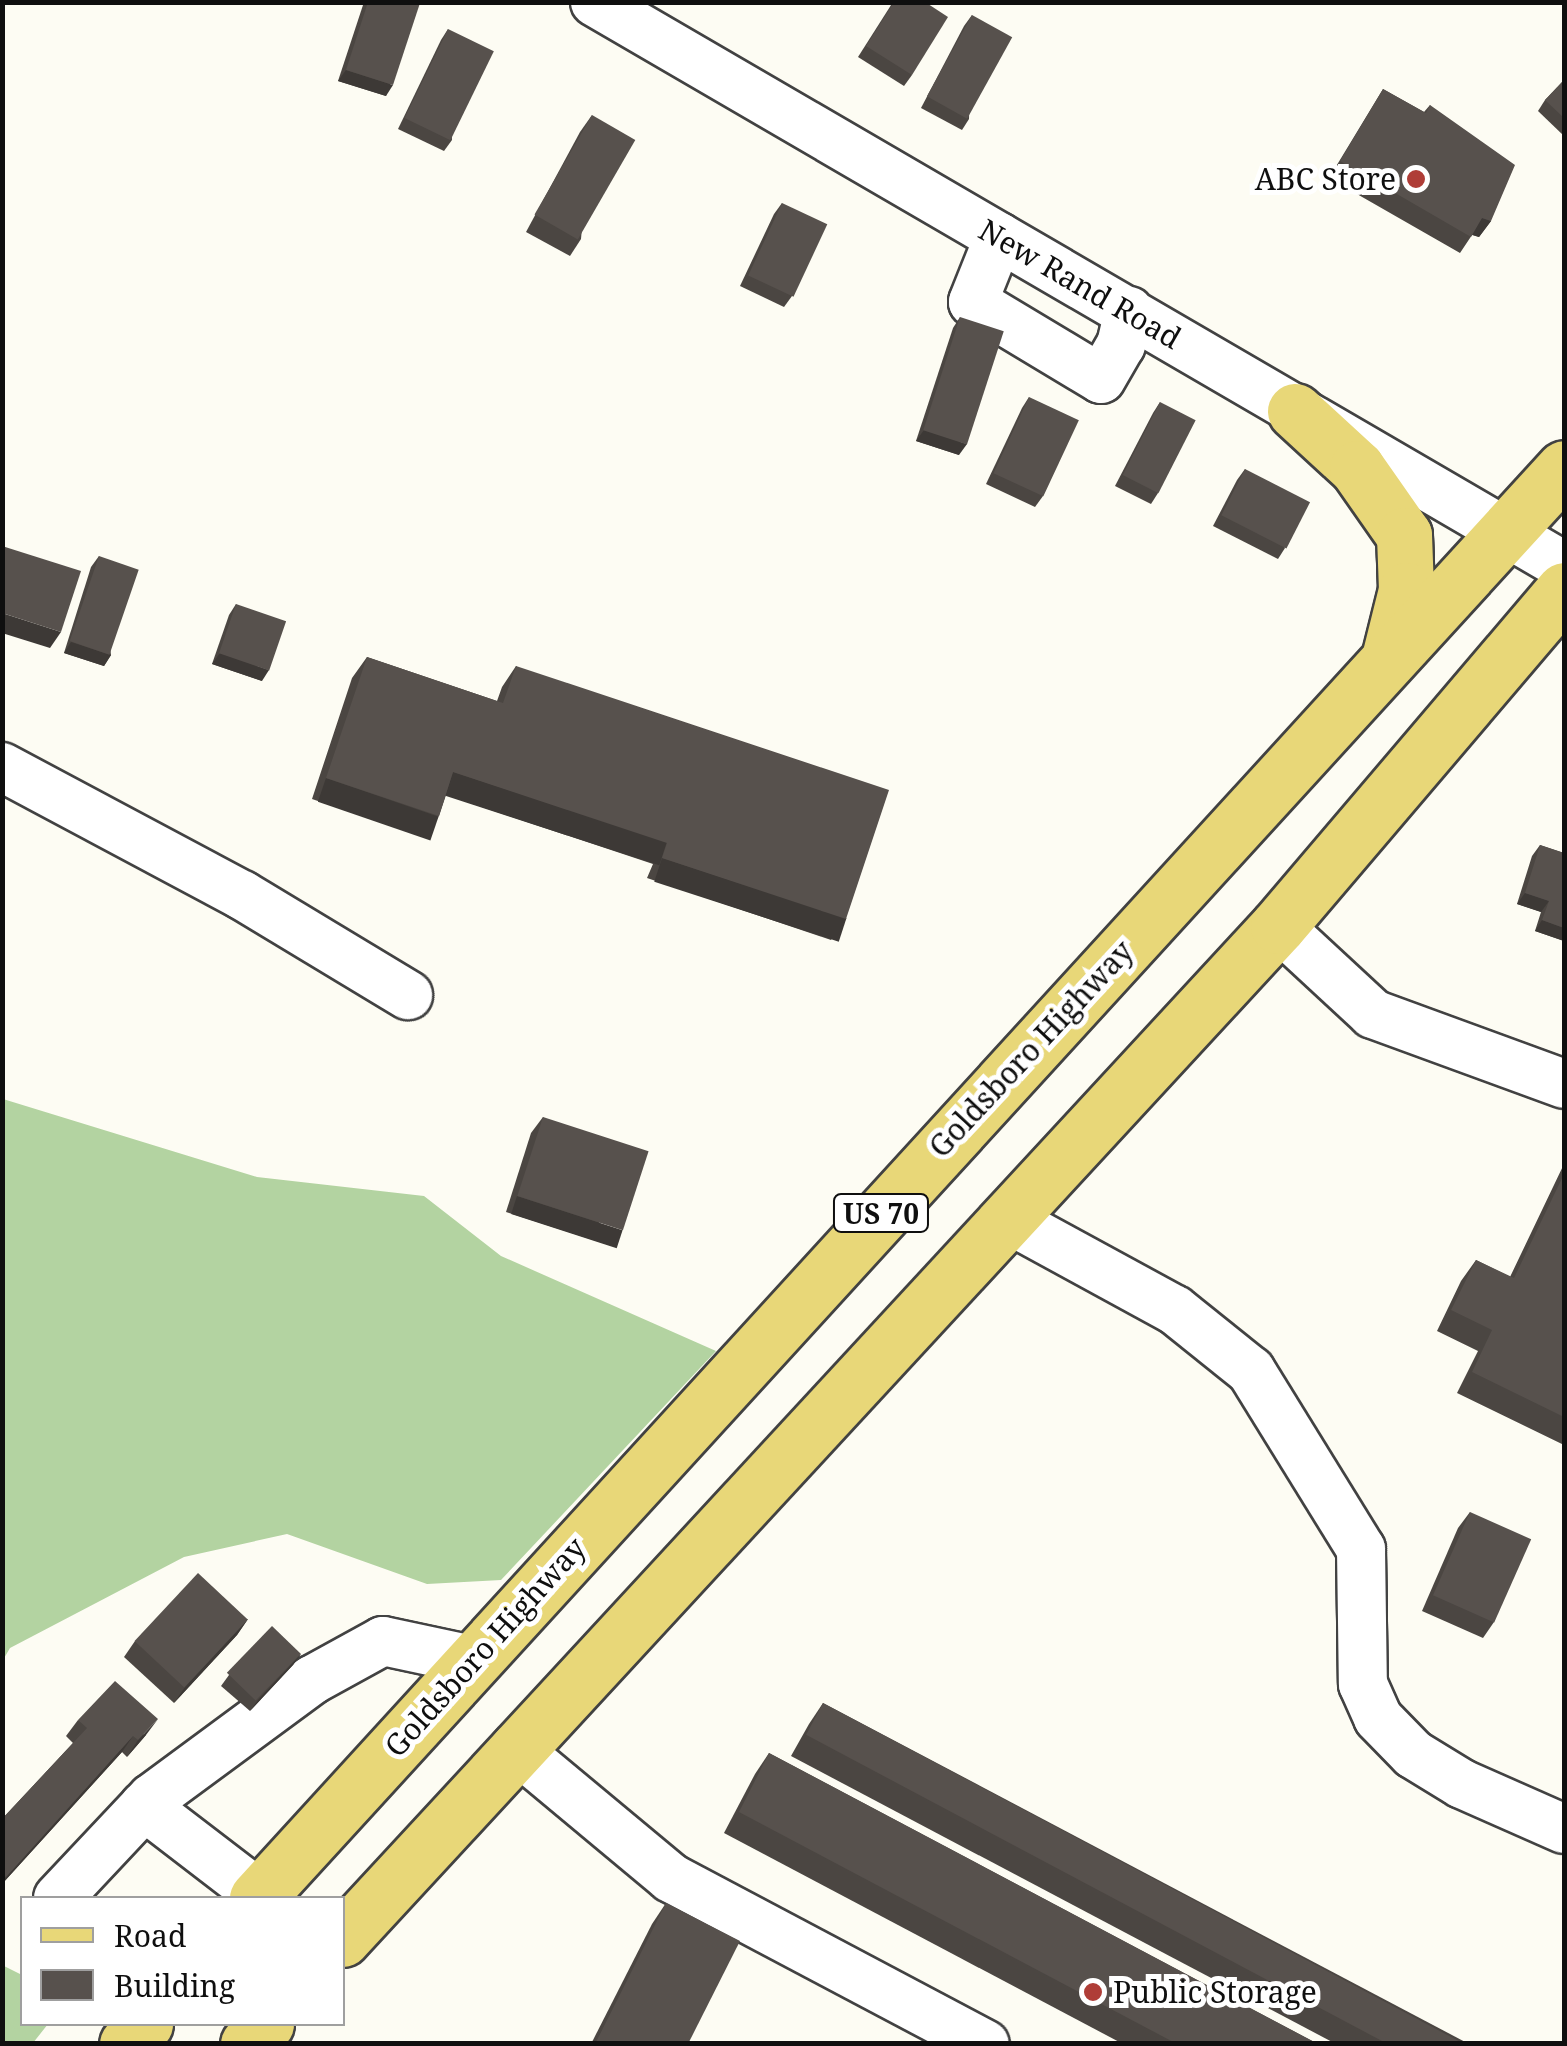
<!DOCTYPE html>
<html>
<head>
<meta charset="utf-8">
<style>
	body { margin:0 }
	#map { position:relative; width:1567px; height:2046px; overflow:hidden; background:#fdfcf3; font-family:"Noto Serif",serif }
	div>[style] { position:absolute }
	.forest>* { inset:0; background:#b3d3a1 }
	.roads { filter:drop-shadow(2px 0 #424242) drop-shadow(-2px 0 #424242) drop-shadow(0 2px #424242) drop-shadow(0 -2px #424242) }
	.minor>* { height:48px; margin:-24px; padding:0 24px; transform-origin:24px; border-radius:24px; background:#fff }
	.major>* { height:55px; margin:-27.5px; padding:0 27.5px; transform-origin:27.5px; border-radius:27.5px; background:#e8d778 }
	.wall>* { inset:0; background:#4b4642 }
	.shaded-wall>* { inset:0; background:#3d3936; transform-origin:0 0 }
	.building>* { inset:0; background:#57514d; transform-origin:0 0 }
	.dots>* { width:28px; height:28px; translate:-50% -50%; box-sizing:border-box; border:5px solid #fff; border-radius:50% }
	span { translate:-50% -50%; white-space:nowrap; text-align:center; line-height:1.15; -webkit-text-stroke:10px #fff; paint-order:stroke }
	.shield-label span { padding:2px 8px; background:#fff; border:2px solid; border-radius:8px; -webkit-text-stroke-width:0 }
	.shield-label { font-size:28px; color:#0f0f0f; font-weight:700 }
	.poi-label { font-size:30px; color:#0f0f0f }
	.right { translate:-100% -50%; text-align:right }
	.left { translate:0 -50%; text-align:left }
	.street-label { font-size:30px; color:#0f0f0f }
	.frame { position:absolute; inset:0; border:5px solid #0f0f0f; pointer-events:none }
	.legend { position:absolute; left:20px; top:1896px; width:325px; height:130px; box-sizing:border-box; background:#fff; border:2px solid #9f9f9f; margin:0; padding:12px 18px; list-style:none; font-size:30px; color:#0f0f0f }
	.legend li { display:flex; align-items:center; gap:20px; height:50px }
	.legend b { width:50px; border:2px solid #9f9f9f }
</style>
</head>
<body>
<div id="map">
	<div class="forest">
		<div style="clip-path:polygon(3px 1099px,257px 1177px,424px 1196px,501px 1256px,716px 1351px,501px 1580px,427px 1584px,287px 1534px,184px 1557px,10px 1648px,3px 1660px)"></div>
		<div style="clip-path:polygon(2px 1965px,22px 1975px,22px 2024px,48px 2024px,33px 2043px,3px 2043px)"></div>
	</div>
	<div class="roads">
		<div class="minor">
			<div style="left:595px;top:2px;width:1121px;rotate:30.2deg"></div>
			<div style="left:999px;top:237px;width:70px;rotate:111.8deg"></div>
			<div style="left:973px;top:302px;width:149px;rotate:31deg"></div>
			<div style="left:1101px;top:379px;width:39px;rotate:-60deg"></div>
			<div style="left:1121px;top:345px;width:35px;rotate:-77deg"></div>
			<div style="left:2px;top:767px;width:272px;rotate:28.1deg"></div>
			<div style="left:242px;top:895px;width:194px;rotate:31.1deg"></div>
			<div style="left:1278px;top:926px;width:129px;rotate:42.8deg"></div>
			<div style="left:1373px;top:1014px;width:203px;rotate:20.1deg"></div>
			<div style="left:1006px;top:1218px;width:192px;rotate:28.6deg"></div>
			<div style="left:1175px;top:1310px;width:97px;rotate:38.8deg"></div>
			<div style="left:1251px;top:1371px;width:209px;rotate:58.3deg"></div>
			<div style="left:1361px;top:1549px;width:135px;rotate:89.2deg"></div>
			<div style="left:1363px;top:1684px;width:37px;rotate:66deg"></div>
			<div style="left:1378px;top:1718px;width:50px;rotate:45.8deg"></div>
			<div style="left:1413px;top:1754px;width:57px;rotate:31.5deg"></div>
			<div style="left:1462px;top:1784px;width:111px;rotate:23.8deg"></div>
			<div style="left:515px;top:1748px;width:203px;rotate:39.8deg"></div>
			<div style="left:671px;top:1878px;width:355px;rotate:27.9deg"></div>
			<div style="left:144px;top:1806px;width:146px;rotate:37.5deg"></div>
			<div style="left:58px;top:1898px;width:137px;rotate:-46.8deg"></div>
			<div style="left:152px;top:1798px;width:199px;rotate:-36.4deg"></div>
			<div style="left:312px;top:1680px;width:81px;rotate:-28.8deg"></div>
			<div style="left:383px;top:1641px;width:91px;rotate:12.1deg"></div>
		</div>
		<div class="major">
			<div style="left:1295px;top:411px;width:84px;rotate:42.6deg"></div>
			<div style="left:1357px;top:468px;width:82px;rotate:55deg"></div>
			<div style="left:1404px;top:535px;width:55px;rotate:87.9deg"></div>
			<div style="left:1406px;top:590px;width:70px;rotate:104deg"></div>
			<div style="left:257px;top:1898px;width:1937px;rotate:-47.57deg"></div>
			<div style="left:342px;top:1939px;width:1379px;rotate:-47.26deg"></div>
			<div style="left:1278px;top:926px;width:441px;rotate:-49.6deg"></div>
			<div style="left:127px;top:2044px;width:27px;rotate:-48deg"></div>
			<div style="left:248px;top:2044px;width:27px;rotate:-48deg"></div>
		</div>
	</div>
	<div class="wall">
		<div style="clip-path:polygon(364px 2px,418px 2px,386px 96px,338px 81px)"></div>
		<div style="clip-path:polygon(893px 2px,912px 75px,904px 86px,858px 57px)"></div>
		<div style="clip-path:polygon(972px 15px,969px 119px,962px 130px,921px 108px,964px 26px)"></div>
		<div style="clip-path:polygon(448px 29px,452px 140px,444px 151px,398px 129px,441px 40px)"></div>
		<div style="clip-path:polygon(1564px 80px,1564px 136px,1538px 111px,1545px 100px)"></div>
		<div style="clip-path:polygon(1383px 89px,1424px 112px,1430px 105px,1491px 221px,1479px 237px,1472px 235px,1460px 253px,1329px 178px)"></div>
		<div style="clip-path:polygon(592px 115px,581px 239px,570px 256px,526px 232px,580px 132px)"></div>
		<div style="clip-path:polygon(782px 203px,792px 296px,784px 307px,740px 286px,774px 214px)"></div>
		<div style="clip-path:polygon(960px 317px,959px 455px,916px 441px,953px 328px)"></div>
		<div style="clip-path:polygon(1029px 397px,1043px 496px,1035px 507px,986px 484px,1022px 408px)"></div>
		<div style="clip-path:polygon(1160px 402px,1158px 493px,1151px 504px,1115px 486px,1153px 413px)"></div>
		<div style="clip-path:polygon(1245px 469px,1285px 548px,1278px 559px,1213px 526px,1237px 480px)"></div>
		<div style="clip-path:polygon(99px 556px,111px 655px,104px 666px,64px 653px,91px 567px)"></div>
		<div style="clip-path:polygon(236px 604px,262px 681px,212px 664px,229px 615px)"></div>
		<div style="clip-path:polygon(367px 657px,497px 701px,502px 687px,516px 666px,846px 919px,831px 940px,647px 878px,653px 864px,446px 795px,439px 816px,424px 837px,312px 799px,352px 678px)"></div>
		<div style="clip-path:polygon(1540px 845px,1564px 853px,1564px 941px,1535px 931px,1541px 912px,1517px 904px,1532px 856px)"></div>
		<div style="clip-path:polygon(543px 1117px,612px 1246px,506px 1212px,531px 1133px)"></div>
		<div style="clip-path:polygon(1564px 1164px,1564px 1445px,1457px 1393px,1478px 1351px,1437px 1331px,1461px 1281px,1476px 1260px,1510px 1277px)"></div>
		<div style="clip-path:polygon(1470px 1512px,1494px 1622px,1483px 1638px,1422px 1611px,1458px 1528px)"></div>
		<div style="clip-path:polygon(248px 1619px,237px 1635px,174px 1703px,124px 1657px,135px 1641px)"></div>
		<div style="clip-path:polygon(301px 1654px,293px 1665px,250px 1711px,221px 1686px,229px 1675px)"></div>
		<div style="clip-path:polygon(823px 1703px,1469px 2044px,1336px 2044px,791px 1756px,809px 1724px)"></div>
		<div style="clip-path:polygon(78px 1720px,146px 1735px,127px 1757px,122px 1752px,2px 1884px,2px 1819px,73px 1743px,66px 1736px)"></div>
		<div style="clip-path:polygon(769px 1753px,1318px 2044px,1123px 2044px,724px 1833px,755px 1774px)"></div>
		<div style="clip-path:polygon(666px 1903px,688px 2044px,591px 2044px,652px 1924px)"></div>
	</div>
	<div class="shaded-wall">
		<div style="clip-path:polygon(346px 70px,393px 85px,386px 96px,338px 81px)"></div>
		<div style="clip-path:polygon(1482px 218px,1491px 221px,1479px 237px,1470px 234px)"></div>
		<div style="clip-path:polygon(924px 430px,967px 444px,959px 455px,916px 441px)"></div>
		<div style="clip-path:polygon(2px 613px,61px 632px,50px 648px,2px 633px)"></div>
		<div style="clip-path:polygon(71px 642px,111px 655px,104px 666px,64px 653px)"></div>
		<div style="clip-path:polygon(220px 653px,269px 670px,262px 681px,212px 664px)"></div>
		<div style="left:453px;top:772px;width:225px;height:25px;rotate:18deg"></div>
		<div style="left:326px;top:778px;width:119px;height:25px;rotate:19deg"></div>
		<div style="left:662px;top:858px;width:194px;height:25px;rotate:18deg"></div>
		<div style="clip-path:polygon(1525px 893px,1549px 901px,1541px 912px,1517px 904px)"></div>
		<div style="clip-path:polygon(1542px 920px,1564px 928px,1564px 941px,1535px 931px)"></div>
		<div style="left:517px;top:1196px;width:111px;height:19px;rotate:18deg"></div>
		<div style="clip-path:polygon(248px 1619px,237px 1635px,174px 1703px,185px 1687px)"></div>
		<div style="clip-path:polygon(301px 1654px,293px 1665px,250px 1711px,258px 1700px)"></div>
		<div style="clip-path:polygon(158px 1719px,146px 1735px,127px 1757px,138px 1740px)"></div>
		<div style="clip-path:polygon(133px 1736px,122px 1752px,2px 1884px,6px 1877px)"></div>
	</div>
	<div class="building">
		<div style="clip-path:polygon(368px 2px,420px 3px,393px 85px,346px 70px)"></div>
		<div style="clip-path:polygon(894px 2px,925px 2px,948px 17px,912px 75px,866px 46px)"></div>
		<div style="left:972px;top:15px;width:46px;height:93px;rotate:29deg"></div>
		<div style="left:448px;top:29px;width:51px;height:99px;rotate:26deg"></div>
		<div style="clip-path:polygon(1564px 80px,1564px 118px,1545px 100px)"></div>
		<div style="clip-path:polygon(1383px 89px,1426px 113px,1430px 105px,1515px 165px,1491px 221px,1482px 218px,1471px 237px,1340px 161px)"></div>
		<div style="left:592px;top:115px;width:50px;height:115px;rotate:30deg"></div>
		<div style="left:782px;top:203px;width:50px;height:80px;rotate:25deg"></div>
		<div style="left:960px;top:317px;width:46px;height:119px;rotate:18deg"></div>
		<div style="left:1029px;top:397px;width:55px;height:84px;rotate:25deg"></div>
		<div style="left:1160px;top:402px;width:40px;height:82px;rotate:27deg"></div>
		<div style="left:1245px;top:469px;width:73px;height:52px;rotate:27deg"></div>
		<div style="clip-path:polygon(2px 546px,81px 571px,61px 632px,2px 613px)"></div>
		<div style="left:99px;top:556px;width:42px;height:90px;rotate:19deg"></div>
		<div style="left:236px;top:604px;width:53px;height:52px;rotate:19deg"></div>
		<div style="clip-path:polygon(367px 657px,503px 703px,516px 666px,889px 790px,846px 919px,662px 858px,667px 843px,453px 772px,439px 816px,326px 778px)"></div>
		<div style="clip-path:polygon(1540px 845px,1564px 853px,1564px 928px,1542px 920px,1549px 901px,1525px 893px)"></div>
		<div style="left:543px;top:1117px;width:111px;height:83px;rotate:18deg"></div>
		<div style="clip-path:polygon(1564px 1174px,1564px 1417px,1472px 1372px,1492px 1330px,1451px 1310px,1476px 1260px,1514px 1278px)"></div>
		<div style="left:1470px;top:1512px;width:67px;height:91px;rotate:24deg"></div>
		<div style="left:198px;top:1573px;width:68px;height:93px;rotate:43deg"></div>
		<div style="left:272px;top:1626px;width:40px;height:65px;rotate:44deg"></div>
		<div style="clip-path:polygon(115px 1681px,158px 1719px,138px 1740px,133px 1736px,6px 1877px,2px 1874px,2px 1819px,87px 1728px,78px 1720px)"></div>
		<div style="left:823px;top:1703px;width:730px;height:36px;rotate:28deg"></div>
		<div style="clip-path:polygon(769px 1753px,1318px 2044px,1177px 2044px,739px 1812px)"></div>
		<div style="clip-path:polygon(666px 1903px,740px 1941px,688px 2044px,595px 2044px)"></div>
	</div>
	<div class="dots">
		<div style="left:1416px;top:179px;background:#af3d37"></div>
		<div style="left:1093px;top:1992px;background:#af3d37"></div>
	</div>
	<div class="shield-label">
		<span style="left:881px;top:1213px">US 70</span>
	</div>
	<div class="poi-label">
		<span class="right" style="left:1396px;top:179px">ABC Store</span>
		<span class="left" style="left:1113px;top:1992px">Public Storage</span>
	</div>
	<div class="street-label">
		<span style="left:1080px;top:284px;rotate:30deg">New Rand Road</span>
		<span style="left:1031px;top:1049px;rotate:-47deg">Goldsboro Highway</span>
		<span style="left:485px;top:1647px;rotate:-48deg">Goldsboro Highway</span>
	</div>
	<div class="frame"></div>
	<ul class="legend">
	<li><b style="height:12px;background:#e8d778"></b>Road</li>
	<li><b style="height:28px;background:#57514d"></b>Building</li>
	</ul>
</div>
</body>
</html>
